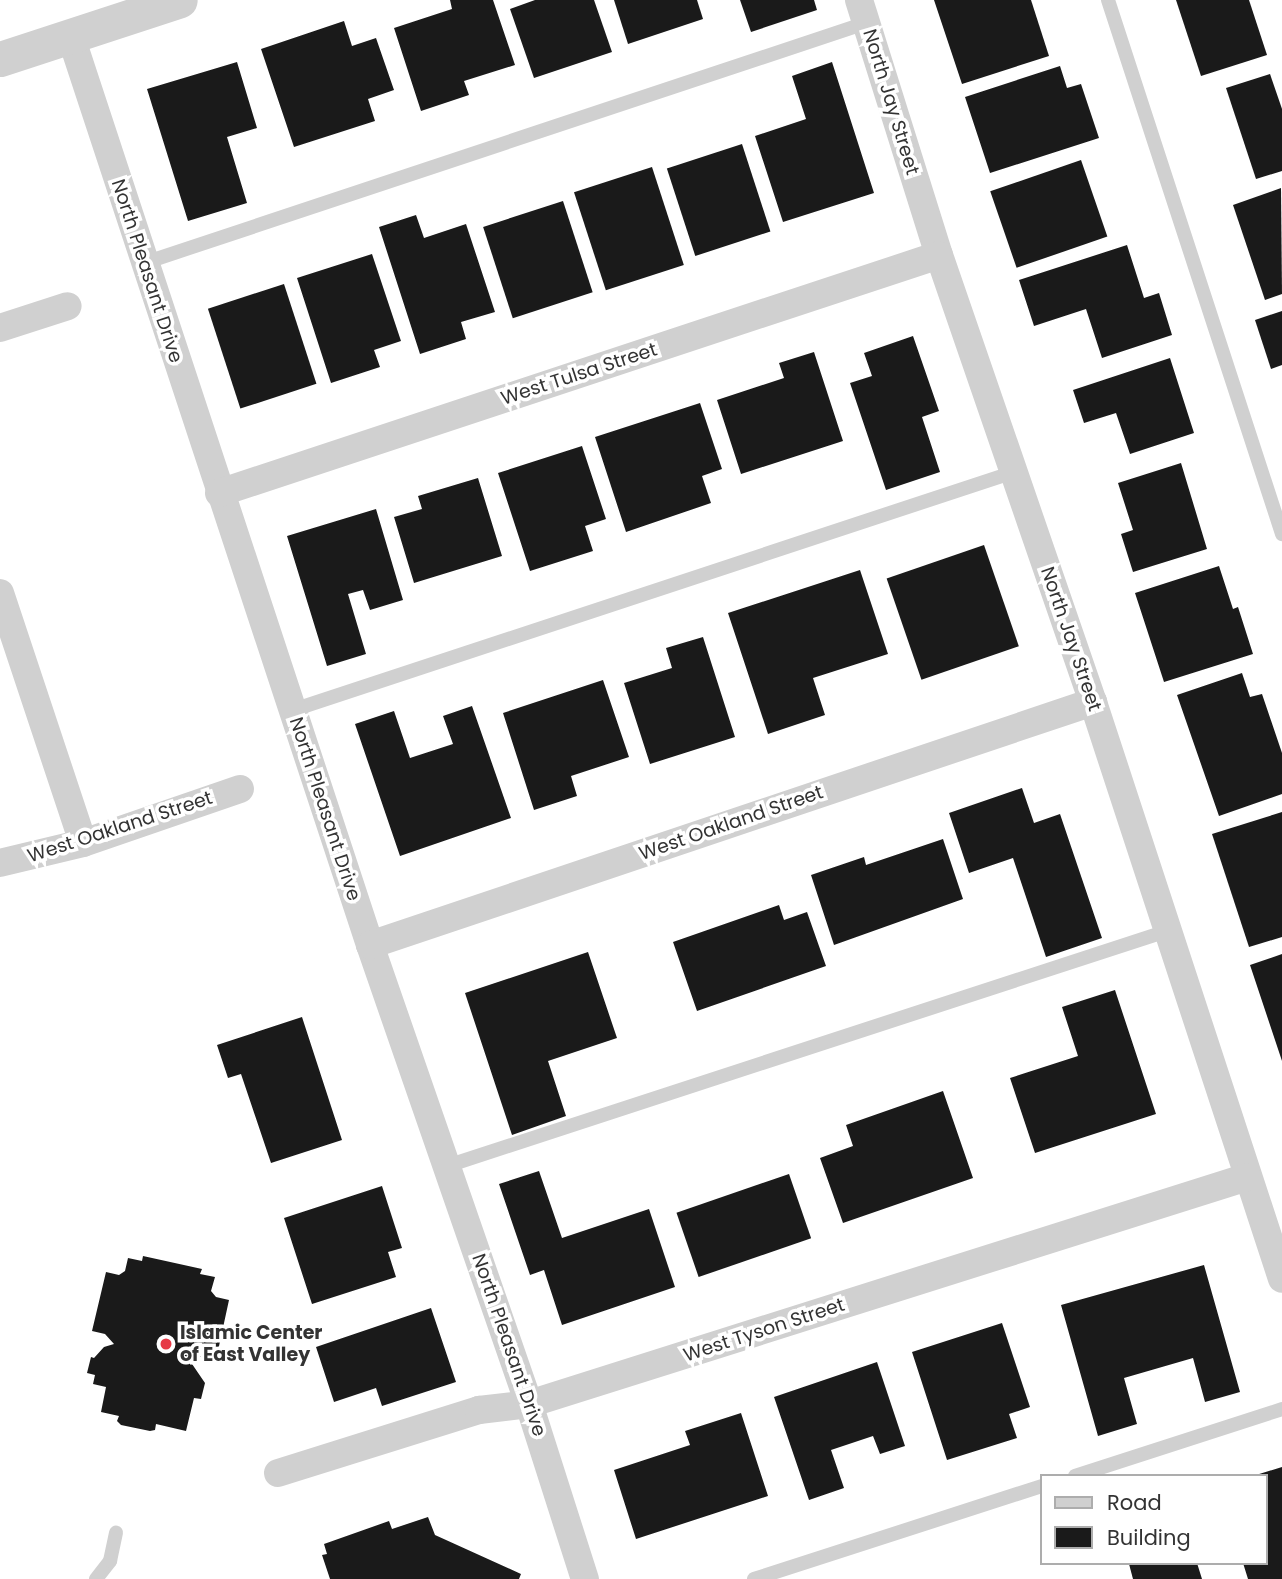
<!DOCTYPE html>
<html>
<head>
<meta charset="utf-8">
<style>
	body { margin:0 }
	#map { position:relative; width:1282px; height:1579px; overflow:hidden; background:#fff; font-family:Poppins,sans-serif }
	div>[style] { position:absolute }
	.building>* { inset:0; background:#1a1a1a; transform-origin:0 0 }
	.service>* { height:14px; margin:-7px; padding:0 7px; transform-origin:7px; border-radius:7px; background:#d0d0d0 }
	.minor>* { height:28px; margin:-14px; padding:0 14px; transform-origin:14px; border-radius:14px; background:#d0d0d0 }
	.tertiary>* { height:35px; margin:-17.5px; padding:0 17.5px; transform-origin:17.5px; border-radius:17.5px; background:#d0d0d0 }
	.dots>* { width:19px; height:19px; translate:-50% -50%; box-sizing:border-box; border:4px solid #fff; border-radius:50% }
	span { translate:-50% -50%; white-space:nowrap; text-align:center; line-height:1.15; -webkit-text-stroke:7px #fff; paint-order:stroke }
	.street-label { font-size:19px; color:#333 }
	.poi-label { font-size:19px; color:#333; font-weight:700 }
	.left { translate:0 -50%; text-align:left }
	.legend { position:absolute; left:1040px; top:1474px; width:228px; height:91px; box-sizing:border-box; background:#fff; border:2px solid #adadad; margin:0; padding:9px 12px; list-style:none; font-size:21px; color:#333 }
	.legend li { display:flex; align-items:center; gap:14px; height:35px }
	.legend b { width:35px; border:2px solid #adadad }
</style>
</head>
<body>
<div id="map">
	<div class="building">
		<div style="clip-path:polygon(450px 0,493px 0,515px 65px,464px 81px,469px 95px,421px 111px,394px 28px,452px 9px)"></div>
		<div style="clip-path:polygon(535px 0,594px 0,612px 52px,534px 78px,510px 9px)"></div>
		<div style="clip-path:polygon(614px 0,697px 0,703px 19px,628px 44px)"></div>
		<div style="clip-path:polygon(740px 0,814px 0,817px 10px,751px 32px)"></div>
		<div style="clip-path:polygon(934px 0,1031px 0,1049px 56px,962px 84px)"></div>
		<div style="clip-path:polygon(1176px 0,1249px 0,1267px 55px,1201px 76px)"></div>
		<div style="clip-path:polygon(344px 21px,352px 46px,376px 38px,394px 90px,368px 99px,375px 121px,294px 147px,261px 49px)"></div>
		<div style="clip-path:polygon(237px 62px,257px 128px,227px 137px,247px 203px,188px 221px,147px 89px)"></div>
		<div style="clip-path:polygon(832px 62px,874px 193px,783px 222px,755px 136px,806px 119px,792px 76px)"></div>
		<div style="clip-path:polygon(1060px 66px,1067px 88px,1081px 84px,1099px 138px,990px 173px,965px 97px)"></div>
		<div style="clip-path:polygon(1270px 74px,1282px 109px,1282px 171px,1256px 179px,1226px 88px)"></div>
		<div style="left:742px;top:144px;width:92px;height:79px;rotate:72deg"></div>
		<div style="left:1081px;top:160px;width:81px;height:96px;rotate:71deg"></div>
		<div style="left:652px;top:167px;width:103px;height:82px;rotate:72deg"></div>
		<div style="clip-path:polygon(1281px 188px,1282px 294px,1265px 300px,1233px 205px)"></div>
		<div style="left:563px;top:201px;width:96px;height:84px;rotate:72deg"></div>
		<div style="clip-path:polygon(416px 215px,424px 238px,466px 224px,495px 312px,461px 322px,466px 339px,420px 354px,379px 227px)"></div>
		<div style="clip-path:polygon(1127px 245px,1144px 298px,1159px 293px,1172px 335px,1102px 358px,1086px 309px,1034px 326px,1019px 280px)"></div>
		<div style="clip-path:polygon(372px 254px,401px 341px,374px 350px,380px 367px,331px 383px,297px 278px)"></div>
		<div style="left:284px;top:284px;width:105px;height:80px;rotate:72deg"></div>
		<div style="clip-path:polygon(1282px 311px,1282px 365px,1271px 369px,1255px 320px)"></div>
		<div style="clip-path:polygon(913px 336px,939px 411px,922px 417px,940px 472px,886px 490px,850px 383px,872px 376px,864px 353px)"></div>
		<div style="clip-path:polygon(814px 352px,843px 441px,741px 474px,717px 400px,784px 378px,779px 363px)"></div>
		<div style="clip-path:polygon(1170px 358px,1194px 433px,1130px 454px,1116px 413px,1084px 423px,1073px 390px)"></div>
		<div style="clip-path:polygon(700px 403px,722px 469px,702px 476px,711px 503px,626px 532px,595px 437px)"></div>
		<div style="clip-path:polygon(582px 446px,606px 519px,585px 526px,593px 551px,530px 571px,498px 473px)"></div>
		<div style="clip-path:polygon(1181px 463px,1207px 549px,1133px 572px,1121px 534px,1133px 530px,1118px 483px)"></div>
		<div style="clip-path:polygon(478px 478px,502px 556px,414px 583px,394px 517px,422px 509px,418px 496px)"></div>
		<div style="clip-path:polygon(376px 509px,403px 600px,370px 610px,363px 590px,348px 594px,366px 654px,327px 666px,287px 536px)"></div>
		<div style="left:984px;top:545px;width:107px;height:103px;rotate:71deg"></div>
		<div style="clip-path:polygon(1219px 566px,1233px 609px,1238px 607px,1253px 654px,1164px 682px,1135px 593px)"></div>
		<div style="clip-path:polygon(860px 570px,888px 654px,813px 678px,825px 715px,768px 734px,728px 613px)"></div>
		<div style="clip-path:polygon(703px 637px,735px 737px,650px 764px,624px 683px,672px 668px,666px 648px)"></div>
		<div style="clip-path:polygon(1242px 673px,1250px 697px,1262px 694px,1282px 753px,1282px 794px,1219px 816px,1177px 695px)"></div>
		<div style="clip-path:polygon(603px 680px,629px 757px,571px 776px,577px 796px,534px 810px,503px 713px)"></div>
		<div style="clip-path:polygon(472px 706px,511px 818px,400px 856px,355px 724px,394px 711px,410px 758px,453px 744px,443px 716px)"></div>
		<div style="clip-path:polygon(1022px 788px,1034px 823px,1060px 814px,1102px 938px,1046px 957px,1013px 858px,969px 873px,949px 813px)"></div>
		<div style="clip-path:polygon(1282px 812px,1282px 937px,1249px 947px,1212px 834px)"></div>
		<div style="clip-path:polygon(943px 839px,963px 899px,834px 945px,811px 875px,864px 857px,866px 865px)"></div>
		<div style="clip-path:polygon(779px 905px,784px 920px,807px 912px,826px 966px,697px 1011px,673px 942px)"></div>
		<div style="clip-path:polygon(588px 952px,617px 1038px,548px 1061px,566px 1116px,512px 1135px,465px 993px)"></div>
		<div style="clip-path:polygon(1282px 954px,1282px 1061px,1250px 965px)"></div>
		<div style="clip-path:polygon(1115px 990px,1156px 1114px,1035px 1153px,1010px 1078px,1078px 1056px,1062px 1007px)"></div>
		<div style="clip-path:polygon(302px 1017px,342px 1140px,271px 1163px,241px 1074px,228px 1078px,217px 1045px)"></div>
		<div style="clip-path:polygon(943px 1091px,973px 1178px,843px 1223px,820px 1158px,853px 1146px,846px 1125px)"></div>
		<div style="clip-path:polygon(539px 1171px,562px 1238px,649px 1209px,675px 1287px,562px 1325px,544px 1270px,530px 1275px,499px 1184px)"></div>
		<div style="left:789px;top:1174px;width:68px;height:119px;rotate:71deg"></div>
		<div style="clip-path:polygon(382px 1186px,402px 1248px,388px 1252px,396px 1277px,312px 1304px,284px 1218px)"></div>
		<div style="clip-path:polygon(143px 1256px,202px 1269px,200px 1274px,215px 1277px,211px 1291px,216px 1297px,229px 1300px,216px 1360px,202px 1356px,190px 1361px,205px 1383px,201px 1399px,194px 1398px,186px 1431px,156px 1424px,155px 1430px,150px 1431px,121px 1425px,117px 1421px,119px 1416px,101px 1412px,106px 1387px,93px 1384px,95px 1375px,87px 1373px,91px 1357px,94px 1358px,104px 1347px,114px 1344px,105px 1334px,92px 1331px,106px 1272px,119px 1275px,125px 1271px,128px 1258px,142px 1261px)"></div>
		<div style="clip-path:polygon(1204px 1265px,1240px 1392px,1205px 1402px,1193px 1358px,1124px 1378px,1137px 1424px,1098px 1436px,1061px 1305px)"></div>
		<div style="clip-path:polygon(431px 1308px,456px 1382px,382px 1406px,376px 1388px,334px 1402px,316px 1347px)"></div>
		<div style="clip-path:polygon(1002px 1323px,1030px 1407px,1009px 1414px,1017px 1438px,947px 1460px,912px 1352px)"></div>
		<div style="clip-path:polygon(877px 1362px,905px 1446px,880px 1454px,873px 1436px,831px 1450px,844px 1488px,809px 1500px,774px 1397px)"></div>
		<div style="clip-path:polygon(741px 1413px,768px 1496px,636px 1539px,614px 1470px,690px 1445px,685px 1431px)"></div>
		<div style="clip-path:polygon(1282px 1467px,1282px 1579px,1248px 1579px,1243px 1563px,1266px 1563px,1266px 1476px,1256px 1475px)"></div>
		<div style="clip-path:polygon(428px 1517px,435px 1535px,521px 1574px,519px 1579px,330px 1579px,322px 1555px,327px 1554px,324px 1544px,389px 1521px,392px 1529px)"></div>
		<div style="clip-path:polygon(1132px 1563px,1197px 1563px,1202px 1579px,1133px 1579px,1129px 1564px)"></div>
	</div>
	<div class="service">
		<div style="left:1108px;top:0;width:562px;rotate:71.95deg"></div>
		<div style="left:144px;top:263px;width:761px;rotate:-18.39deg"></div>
		<div style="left:293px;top:710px;width:759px;rotate:-18.27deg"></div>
		<div style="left:447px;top:1166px;width:757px;rotate:-18.08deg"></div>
		<div style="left:1075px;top:1476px;width:218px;rotate:-17.9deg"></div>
		<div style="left:96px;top:1579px;width:23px;rotate:-52deg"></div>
		<div style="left:110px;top:1561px;width:29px;rotate:-78deg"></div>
		<div style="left:754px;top:1579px;width:303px;rotate:-17.9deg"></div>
	</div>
	<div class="minor">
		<div style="left:859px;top:0;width:267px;rotate:72.6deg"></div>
		<div style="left:939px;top:255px;width:473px;rotate:71deg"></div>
		<div style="left:1093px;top:702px;width:607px;rotate:71.86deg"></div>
		<div style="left:71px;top:37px;width:956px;rotate:71.77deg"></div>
		<div style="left:370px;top:945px;width:486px;rotate:70.9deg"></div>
		<div style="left:529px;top:1404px;width:184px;rotate:72.3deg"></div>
		<div style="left:0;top:328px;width:71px;rotate:-17.9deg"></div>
		<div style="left:219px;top:493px;width:758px;rotate:-18.29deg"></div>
		<div style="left:0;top:593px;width:263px;rotate:71.6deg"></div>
		<div style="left:0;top:863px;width:85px;rotate:-13.5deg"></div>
		<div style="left:83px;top:843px;width:166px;rotate:-19deg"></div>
		<div style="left:370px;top:945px;width:763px;rotate:-18.58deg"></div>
		<div style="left:278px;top:1473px;width:211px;rotate:-17.4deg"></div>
		<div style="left:479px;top:1410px;width:50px;rotate:-6.8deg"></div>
		<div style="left:529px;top:1404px;width:753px;rotate:-17.54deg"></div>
	</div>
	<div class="tertiary">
		<div style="left:0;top:59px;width:189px;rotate:-18.1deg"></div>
	</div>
	<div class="dots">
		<div style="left:166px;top:1344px;background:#e63946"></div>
	</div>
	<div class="street-label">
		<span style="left:891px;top:102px;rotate:73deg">North Jay Street</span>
		<span style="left:147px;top:271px;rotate:72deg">North Pleasant Drive</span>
		<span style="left:579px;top:374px;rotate:-18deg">West Tulsa Street</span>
		<span style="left:1071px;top:639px;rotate:71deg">North Jay Street</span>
		<span style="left:325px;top:809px;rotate:72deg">North Pleasant Drive</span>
		<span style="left:731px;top:823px;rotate:-19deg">West Oakland Street</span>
		<span style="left:120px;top:827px;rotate:-18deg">West Oakland Street</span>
		<span style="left:764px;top:1330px;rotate:-18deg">West Tyson Street</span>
		<span style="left:509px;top:1345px;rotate:71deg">North Pleasant Drive</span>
	</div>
	<div class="poi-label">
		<span class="left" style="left:180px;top:1344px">Islamic Center<br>of East Valley</span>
	</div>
	<ul class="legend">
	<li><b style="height:9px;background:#d0d0d0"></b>Road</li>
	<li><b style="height:19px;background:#1a1a1a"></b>Building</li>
	</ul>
</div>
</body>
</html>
